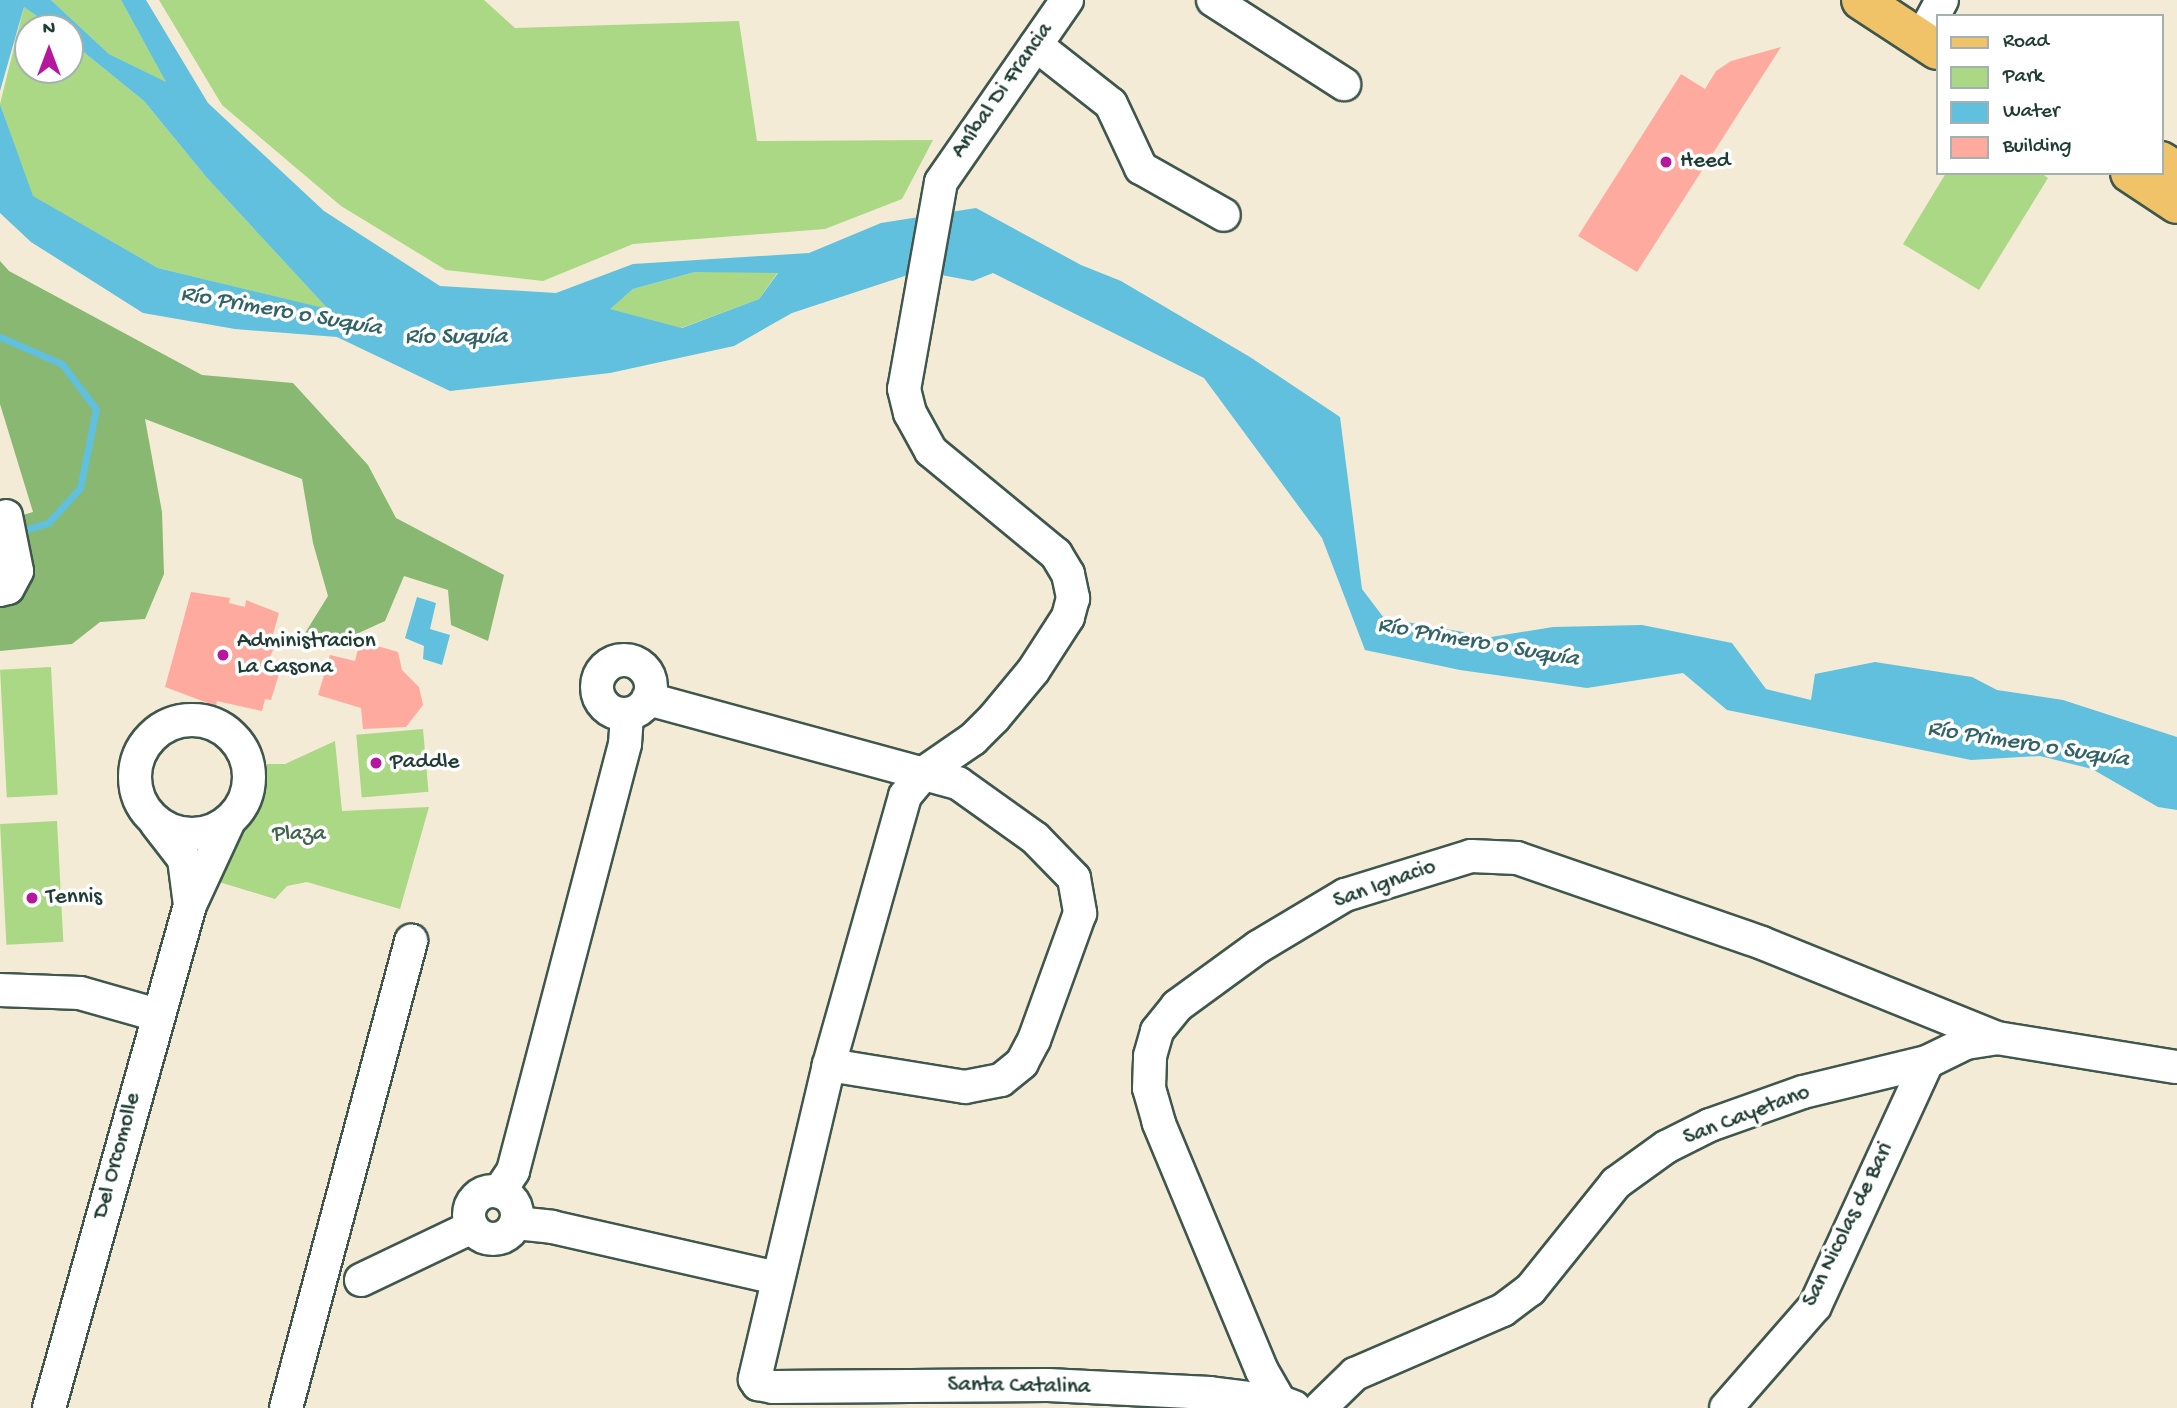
<!DOCTYPE html>
<html>
<head>
<meta charset="utf-8">
<style>
	body { margin:0 }
	#map { position:relative; width:2177px; height:1408px; overflow:hidden; background:#f3ebd6; font-family:"Gochi Hand",sans-serif }
	div>[style] { position:absolute }
	.green>* { inset:0; background:#abd884; transform-origin:0 0 }
	.forest>* { inset:0; background:#88b872 }
	.water>* { inset:0; background:#60c0de }
	.stream>* { height:7px; margin:-3.5px; padding:0 3.5px; transform-origin:3.5px; border-radius:3.5px; background:#60c0de }
	.building>* { inset:0; background:#feaa9f }
	.roads { filter:drop-shadow(2px 0 #3f574c) drop-shadow(-2px 0 #3f574c) drop-shadow(0 2px #3f574c) drop-shadow(0 -2px #3f574c) }
	.minor>* { height:32px; margin:-16px; padding:0 16px; transform-origin:16px; border-radius:16px; background:#fff }
	.minor>.ring { margin:-16px; padding:0; box-sizing:content-box; background:none; border:32px solid #fff; border-radius:50% }
	.major>* { height:38px; margin:-19px; padding:0 19px; transform-origin:19px; border-radius:19px; background:#f1c369 }
	.dots>* { width:19px; height:19px; translate:-50% -50%; box-sizing:border-box; border:4px solid #fff; border-radius:50% }
	span { translate:-50% -50%; white-space:nowrap; text-align:center; line-height:1.15; -webkit-text-stroke:7px #fff; paint-order:stroke }
	.street-label { font-size:23px; color:#1f3d34 }
	.poi-label { font-size:23px; color:#1f3d34 }
	.left { translate:0 -50%; text-align:left }
	.park-label { font-size:23px; color:#426448 }
	.water-label { font-size:24px; color:#326467; font-style:italic }
	.legend { position:absolute; left:1936px; top:14px; width:228px; height:161px; box-sizing:border-box; background:#fff; border:2px solid #a5b1ae; margin:0; padding:9px 12px; list-style:none; font-size:21px; color:#1f3d34 }
	.legend li { display:flex; align-items:center; gap:14px; height:35px }
	.legend b { width:35px; border:2px solid #a5b1ae }
	.north { position:absolute; left:14px; top:14px; width:70px; height:70px; box-sizing:border-box; background:#fff; border:2px solid #a5b1ae; border-radius:50%; rotate:0deg; font-size:19px; font-weight:700; line-height:28px; text-align:center; color:#1f3d34 }
	.north::after { content:''; display:block; margin:auto; width:24px; height:32px; background:#b5179e; clip-path:polygon(50% 0,100% 100%,50% 72%,0 100%) }
</style>
</head>
<body>
<div id="map">
	<div class="green">
		<div style="clip-path:polygon(51px 0,121px 0,167px 83px,109px 54px)"></div>
		<div style="clip-path:polygon(159px 0,484px 0,515px 28px,739px 21px,757px 141px,933px 140px,902px 199px,825px 229px,633px 244px,543px 281px,446px 270px,341px 206px,222px 105px)"></div>
		<div style="clip-path:polygon(24px 7px,54px 28px,28px 28px,28px 70px,70px 70px,70px 41px,144px 101px,207px 178px,329px 310px,158px 268px,32px 196px,0 104px)"></div>
		<div style="clip-path:polygon(1946px 173px,2041px 173px,2048px 178px,1979px 290px,1903px 244px)"></div>
		<div style="clip-path:polygon(695px 272px,778px 272px,759px 299px,681px 328px,609px 309px,633px 289px)"></div>
		<div style="left:51px;top:667px;width:128px;height:51px;rotate:87deg"></div>
		<div style="left:423px;top:729px;width:63px;height:67px;rotate:85deg"></div>
		<div style="clip-path:polygon(335px 741px,342px 811px,429px 807px,400px 909px,307px 882px,287px 886px,275px 899px,216px 881px,241px 827px,257px 814px,265px 796px,267px 764px,285px 764px)"></div>
		<div style="left:57px;top:821px;width:121px;height:57px;rotate:87deg"></div>
	</div>
	<div class="forest">
		<div style="clip-path:polygon(0 261px,9px 271px,202px 375px,293px 383px,368px 465px,396px 518px,504px 575px,488px 641px,451px 625px,448px 590px,404px 576px,385px 621px,341px 641px,297px 646px,328px 596px,313px 543px,302px 479px,145px 419px,162px 512px,164px 574px,145px 619px,100px 622px,72px 644px,0 651px,0 522px,33px 512px,0 404px)"></div>
	</div>
	<div class="water">
		<div style="clip-path:polygon(evenodd,0 0,51px 0,109px 54px,166px 82px,121px 0,146px 0,208px 103px,324px 211px,440px 286px,556px 293px,633px 264px,809px 253px,881px 223px,976px 208px,1081px 265px,1121px 281px,1250px 357px,1340px 417px,1362px 589px,1384px 618px,1491px 637px,1553px 627px,1642px 625px,1732px 643px,1766px 689px,1811px 700px,1815px 674px,1875px 662px,1972px 677px,1997px 690px,2063px 700px,2177px 737px,2177px 810px,2158px 807px,2092px 769px,2040px 756px,1971px 760px,1727px 710px,1683px 673px,1587px 688px,1460px 670px,1365px 650px,1322px 538px,1204px 378px,993px 273px,973px 281px,920px 271px,792px 313px,734px 346px,610px 373px,450px 391px,337px 337px,235px 329px,143px 313px,31px 242px,0 213px,0 104px,33px 196px,158px 268px,328px 309px,207px 178px,144px 101px,70px 41px,70px 28px,54px 28px,24px 7px,0 91px,0 0,695px 272px,778px 273px,759px 299px,682px 328px,610px 309px,633px 289px,695px 272px)"></div>
		<div style="clip-path:polygon(417px 597px,436px 603px,430px 629px,450px 635px,442px 665px,423px 659px,424px 646px,405px 638px)"></div>
	</div>
	<div class="stream">
		<div style="left:0;top:337px;width:68px;rotate:23.5deg"></div>
		<div style="left:62px;top:364px;width:56px;rotate:52.9deg"></div>
		<div style="left:96px;top:409px;width:81px;rotate:101.4deg"></div>
		<div style="left:80px;top:488px;width:47px;rotate:132.4deg"></div>
		<div style="left:48px;top:523px;width:32px;rotate:164deg"></div>
	</div>
	<div class="building">
		<div style="clip-path:polygon(1781px 47px,1637px 272px,1578px 236px,1681px 74px,1705px 89px,1716px 71px,1731px 61px)"></div>
		<div style="clip-path:polygon(191px 592px,230px 598px,229px 603px,245px 607px,246px 600px,279px 613px,270px 645px,275px 646px,264px 670px,279px 674px,271px 700px,265px 699px,262px 711px,217px 701px,216px 706px,165px 687px)"></div>
		<div style="clip-path:polygon(360px 641px,398px 652px,402px 670px,419px 687px,423px 705px,406px 727px,363px 729px,361px 708px,318px 695px,330px 655px,355px 661px)"></div>
	</div>
	<div class="roads">
		<div class="minor">
			<div style="left:1067px;top:0;width:221px;rotate:124.7deg"></div>
			<div style="left:941px;top:182px;width:210px;rotate:100.1deg"></div>
			<div style="left:904px;top:389px;width:25px;rotate:76deg"></div>
			<div style="left:910px;top:413px;width:43px;rotate:61.1deg"></div>
			<div style="left:931px;top:451px;width:162px;rotate:39.5deg"></div>
			<div style="left:1056px;top:554px;width:23px;rotate:59deg"></div>
			<div style="left:1068px;top:574px;width:25px;rotate:78deg"></div>
			<div style="left:1073px;top:598px;width:20px;rotate:105deg"></div>
			<div style="left:1068px;top:617px;width:64px;rotate:122.9deg"></div>
			<div style="left:1033px;top:671px;width:61px;rotate:129.7deg"></div>
			<div style="left:994px;top:718px;width:30px;rotate:135deg"></div>
			<div style="left:973px;top:739px;width:58px;rotate:145.5deg"></div>
			<div style="left:925px;top:772px;width:31px;rotate:130deg"></div>
			<div style="left:905px;top:796px;width:280px;rotate:105.8deg"></div>
			<div style="left:829px;top:1065px;width:323px;rotate:103.3deg"></div>
			<div style="left:755px;top:1379px;width:6px;rotate:59deg"></div>
			<div style="left:758px;top:1384px;width:15px;rotate:11deg"></div>
			<div style="left:773px;top:1387px;width:275px;rotate:-0.4deg"></div>
			<div style="left:1048px;top:1385px;width:162px;rotate:2.8deg"></div>
			<div style="left:1210px;top:1393px;width:71px;rotate:7.3deg"></div>
			<div style="left:1213px;top:0;width:156px;rotate:32.7deg"></div>
			<div style="left:1921px;top:39px;width:44px;rotate:-61.7deg"></div>
			<div style="left:1036px;top:45px;width:95px;rotate:38.2deg"></div>
			<div style="left:1111px;top:104px;width:71px;rotate:64.9deg"></div>
			<div style="left:1141px;top:168px;width:95px;rotate:29.5deg"></div>
			<div style="left:0;top:590px;width:8px;rotate:-14deg"></div>
			<div style="left:8px;top:588px;width:19px;rotate:-62deg"></div>
			<div style="left:17px;top:571px;width:56px;rotate:-101.3deg"></div>
			<div class="ring" style="left:597px;top:660px;width:22px;height:22px"></div>
			<div style="left:648px;top:699px;width:321px;rotate:15.2deg"></div>
			<div style="left:958px;top:783px;width:95px;rotate:35.5deg"></div>
			<div style="left:1035px;top:838px;width:56px;rotate:45.7deg"></div>
			<div style="left:1074px;top:878px;width:36px;rotate:80deg"></div>
			<div style="left:1080px;top:913px;width:135px;rotate:109.9deg"></div>
			<div style="left:1034px;top:1040px;width:26px;rotate:118deg"></div>
			<div style="left:1022px;top:1063px;width:27px;rotate:141deg"></div>
			<div style="left:1001px;top:1080px;width:37px;rotate:169deg"></div>
			<div style="left:965px;top:1087px;width:138px;rotate:-170.8deg"></div>
			<div class="ring" style="left:135px;top:720px;width:82px;height:82px"></div>
			<div style="left:156px;top:823px;width:46px;rotate:52.1deg"></div>
			<div style="left:184px;top:859px;width:46px;rotate:82.6deg"></div>
			<div style="left:190px;top:905px;width:90px;rotate:-65.1deg"></div>
			<div style="left:0;top:990px;width:80px;rotate:2.1deg"></div>
			<div style="left:80px;top:993px;width:80px;rotate:15.9deg"></div>
			<div class="ring" style="left:469px;top:1191px;width:16px;height:16px"></div>
			<div style="left:499px;top:1192px;width:25px;rotate:-56deg"></div>
			<div style="left:513px;top:1171px;width:441px;rotate:-75.3deg"></div>
			<div style="left:625px;top:744px;width:30px;rotate:-86deg"></div>
			<div style="left:516px;top:1223px;width:36px;rotate:6deg"></div>
			<div style="left:552px;top:1227px;width:230px;rotate:12.8deg"></div>
			<div style="left:361px;top:1280px;width:123px;rotate:-25.5deg"></div>
			<div style="left:1294px;top:1407px;width:15px;rotate:-160deg"></div>
			<div style="left:1280px;top:1402px;width:36px;rotate:-120deg"></div>
			<div style="left:1262px;top:1371px;width:269px;rotate:-112.6deg"></div>
			<div style="left:1159px;top:1123px;width:36px;rotate:-106deg"></div>
			<div style="left:1149px;top:1088px;width:32px;rotate:-88deg"></div>
			<div style="left:1150px;top:1056px;width:26px;rotate:-74deg"></div>
			<div style="left:1157px;top:1031px;width:32px;rotate:-51deg"></div>
			<div style="left:1177px;top:1006px;width:100px;rotate:-36.1deg"></div>
			<div style="left:1258px;top:947px;width:101px;rotate:-30.9deg"></div>
			<div style="left:1345px;top:895px;width:132px;rotate:-17.2deg"></div>
			<div style="left:1471px;top:856px;width:46px;rotate:2.5deg"></div>
			<div style="left:1517px;top:858px;width:259px;rotate:19.1deg"></div>
			<div style="left:1762px;top:943px;width:253px;rotate:22deg"></div>
			<div style="left:49px;top:1408px;width:522px;rotate:-74.34deg"></div>
			<div style="left:286px;top:1408px;width:484px;rotate:-75deg"></div>
			<div style="left:1320px;top:1408px;width:49px;rotate:-44.2deg"></div>
			<div style="left:1355px;top:1374px;width:161px;rotate:-23.4deg"></div>
			<div style="left:1503px;top:1310px;width:34px;rotate:-37deg"></div>
			<div style="left:1530px;top:1290px;width:137px;rotate:-51.2deg"></div>
			<div style="left:1616px;top:1183px;width:62px;rotate:-35.8deg"></div>
			<div style="left:1666px;top:1147px;width:49px;rotate:-26.6deg"></div>
			<div style="left:1710px;top:1125px;width:99px;rotate:-19.5deg"></div>
			<div style="left:1803px;top:1092px;width:128px;rotate:-13.6deg"></div>
			<div style="left:1927px;top:1062px;width:43px;rotate:-26deg"></div>
			<div style="left:1966px;top:1043px;width:31px;rotate:-9deg"></div>
			<div style="left:1997px;top:1038px;width:182px;rotate:9.2deg"></div>
			<div style="left:1726px;top:1408px;width:135px;rotate:-48.9deg"></div>
			<div style="left:1815px;top:1306px;width:268px;rotate:-65.3deg"></div>
		</div>
		<div class="major">
			<div style="left:1861px;top:0;width:91px;rotate:33.3deg"></div>
			<div style="left:2161px;top:161px;width:19px;rotate:32deg"></div>
			<div style="left:2130px;top:173px;width:56px;rotate:33.4deg"></div>
		</div>
	</div>
	<div class="dots">
		<div style="left:1666px;top:162px;background:#b5179e"></div>
		<div style="left:223px;top:655px;background:#b5179e"></div>
		<div style="left:376px;top:763px;background:#b5179e"></div>
		<div style="left:32px;top:898px;background:#b5179e"></div>
	</div>
	<div class="street-label">
		<span style="left:1003px;top:91px;rotate:-55deg">Aníbal Di Francia</span>
		<span style="left:1385px;top:885px;rotate:-20deg">San Ignacio</span>
		<span style="left:1747px;top:1116px;rotate:-21deg">San Cayetano</span>
		<span style="left:118px;top:1156px;rotate:-75deg">Del Orcomolle</span>
		<span style="left:1849px;top:1225px;rotate:-64deg">San Nicolas de Bari</span>
		<span style="left:1019px;top:1387px;rotate:1deg">Santa Catalina</span>
	</div>
	<div class="poi-label">
		<span class="left" style="left:1680px;top:162px">Heed</span>
		<span class="left" style="left:237px;top:655px">Administracion<br>La Casona</span>
		<span class="left" style="left:390px;top:763px">Paddle</span>
		<span class="left" style="left:46px;top:898px">Tennis</span>
	</div>
	<div class="park-label">
		<span style="left:299px;top:835px">Plaza</span>
	</div>
	<div class="water-label">
		<span style="left:281px;top:312px;rotate:10deg">Río Primero o Suquía</span>
		<span style="left:456px;top:338px">Río Suquía</span>
		<span style="left:1478px;top:643px;rotate:10deg">Río Primero o Suquía</span>
		<span style="left:2028px;top:745px;rotate:9deg">Río Primero o Suquía</span>
	</div>
	<ul class="legend">
	<li><b style="height:9px;background:#f1c369"></b>Road</li>
	<li><b style="height:19px;background:#abd884"></b>Park</li>
	<li><b style="height:19px;background:#60c0de"></b>Water</li>
	<li><b style="height:19px;background:#feaa9f"></b>Building</li>
	</ul>
	<div class="north">N</div>
</div>
</body>
</html>
